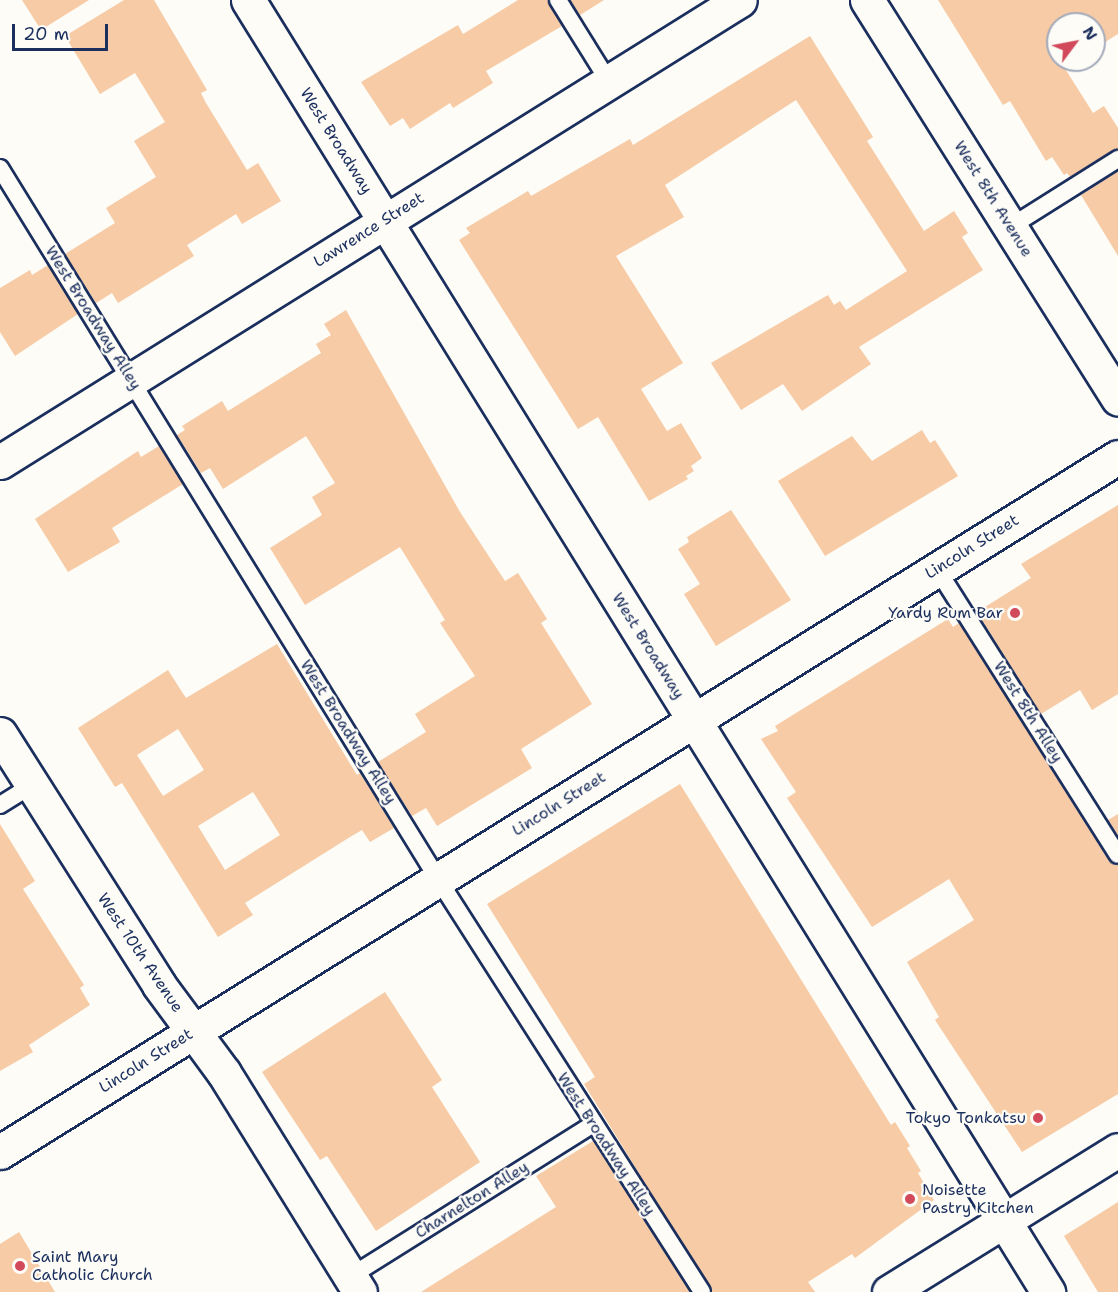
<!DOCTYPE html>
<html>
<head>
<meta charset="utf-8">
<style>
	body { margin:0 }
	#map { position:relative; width:1118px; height:1292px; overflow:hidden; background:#fdfcf7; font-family:"Shantell Sans",sans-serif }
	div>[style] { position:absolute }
	.building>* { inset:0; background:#f6cba5 }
	.roads { filter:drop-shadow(2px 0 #1b2f5e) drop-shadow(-2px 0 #1b2f5e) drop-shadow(0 2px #1b2f5e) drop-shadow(0 -2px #1b2f5e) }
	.service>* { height:16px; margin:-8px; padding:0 8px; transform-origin:8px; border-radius:8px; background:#fdfcf7 }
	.minor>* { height:33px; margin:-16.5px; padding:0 16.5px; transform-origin:16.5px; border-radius:16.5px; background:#fdfcf7 }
	.tertiary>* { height:33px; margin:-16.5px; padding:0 16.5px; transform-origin:16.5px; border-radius:16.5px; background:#fdfcf7 }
	.dots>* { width:16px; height:16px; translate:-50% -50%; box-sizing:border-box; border:3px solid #fdfcf7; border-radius:50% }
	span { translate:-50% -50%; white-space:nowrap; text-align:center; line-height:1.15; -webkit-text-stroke:4.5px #fdfcf7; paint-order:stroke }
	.street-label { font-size:16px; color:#1b2f5e }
	.poi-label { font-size:16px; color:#1b2f5e }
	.right { translate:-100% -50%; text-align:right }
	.left { translate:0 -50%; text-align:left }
	.north { position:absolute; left:1046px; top:12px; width:60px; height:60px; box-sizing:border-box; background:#fdfcf7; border:2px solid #a3aaba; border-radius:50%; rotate:58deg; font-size:16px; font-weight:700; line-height:24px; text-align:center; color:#1b2f5e }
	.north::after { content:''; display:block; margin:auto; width:21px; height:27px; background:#d1495b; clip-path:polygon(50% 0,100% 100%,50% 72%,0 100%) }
	.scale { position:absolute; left:12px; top:24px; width:96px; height:27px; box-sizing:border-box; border:3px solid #1b2f5e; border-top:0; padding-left:8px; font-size:18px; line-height:21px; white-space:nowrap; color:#1b2f5e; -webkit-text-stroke:4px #fdfcf7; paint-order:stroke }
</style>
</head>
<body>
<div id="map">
	<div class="building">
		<div style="clip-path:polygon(22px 0,89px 0,41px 30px)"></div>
		<div style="clip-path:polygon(124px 0,154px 0,207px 90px,201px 93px,206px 103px,247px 170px,258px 163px,281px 201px,242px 224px,236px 214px,187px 245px,194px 256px,118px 303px,112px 293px,96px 303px,65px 254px,115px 223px,106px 208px,156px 177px,134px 141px,165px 122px,135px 73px,100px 94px,65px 36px)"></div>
		<div style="clip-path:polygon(518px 0,548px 0,562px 26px,486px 71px,493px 83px,453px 108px,450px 103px,410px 129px,403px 118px,390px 126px,361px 82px,458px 25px,463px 34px)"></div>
		<div style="clip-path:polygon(570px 0,604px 0,580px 15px)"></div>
		<div style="clip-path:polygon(938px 0,1118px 0,1118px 34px,1094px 49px,1094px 24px,1058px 24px,1058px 60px,1076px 60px,1064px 67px,1093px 113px,1104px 106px,1118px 128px,1118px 149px,1070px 177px,1067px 173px,1064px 175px,1052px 157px,1046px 161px,1010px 101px,1003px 105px)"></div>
		<div style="clip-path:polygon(810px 36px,873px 137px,867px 141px,924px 231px,954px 211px,968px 233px,962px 237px,983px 270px,859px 347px,871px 364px,802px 411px,783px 384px,741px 410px,711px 363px,828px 295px,834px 305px,840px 301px,846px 310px,907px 271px,796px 100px,665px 185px,684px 217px,616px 256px,683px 363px,641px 389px,667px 431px,681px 423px,702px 458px,691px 466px,694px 471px,686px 476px,688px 479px,649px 501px,598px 417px,578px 429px,459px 240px,470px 233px,466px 228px,528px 191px,531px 196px,630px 139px,633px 145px)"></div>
		<div style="clip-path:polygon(1118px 171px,1118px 256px,1081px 195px)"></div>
		<div style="clip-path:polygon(48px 265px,78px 314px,15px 356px,0 332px,0 288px,30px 270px,32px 275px)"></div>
		<div style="clip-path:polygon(346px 310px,460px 512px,505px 581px,518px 573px,547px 619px,541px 623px,592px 704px,521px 749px,532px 768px,437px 826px,426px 808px,412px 816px,378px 762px,426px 732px,415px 714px,475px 676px,440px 623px,445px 620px,400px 547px,305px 605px,270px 548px,322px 515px,312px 497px,335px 483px,306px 436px,223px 489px,210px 468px,201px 473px,177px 435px,185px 430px,182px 426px,222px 401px,228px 411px,321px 353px,316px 344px,331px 335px,324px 324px)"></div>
		<div style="clip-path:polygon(922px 430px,930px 443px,935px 440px,958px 476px,825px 556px,778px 481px,852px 436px,872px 461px)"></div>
		<div style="clip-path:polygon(159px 446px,183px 484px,112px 528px,120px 542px,68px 572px,35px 519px,138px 451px,141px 457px)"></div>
		<div style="clip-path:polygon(1118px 505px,1118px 694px,1092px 710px,1080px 690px,1041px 714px,977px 612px,1031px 578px,1021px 564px)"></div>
		<div style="clip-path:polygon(731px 510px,791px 600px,716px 646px,684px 594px,700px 584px,678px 549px,689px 542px,687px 537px)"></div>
		<div style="clip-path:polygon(948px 619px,953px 627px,959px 623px,1109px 861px,1118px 865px,1118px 1094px,1022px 1152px,935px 1020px,939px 1017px,907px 962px,974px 920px,949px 879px,872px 927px,787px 798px,796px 792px,761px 739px,778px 731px,775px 726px)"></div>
		<div style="clip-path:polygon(evenodd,277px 644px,357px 775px,360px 773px,394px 828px,370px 842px,362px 830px,350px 837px,245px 903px,253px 915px,218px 937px,122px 783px,115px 787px,78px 728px,168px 670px,186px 698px,277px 644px,178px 729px,204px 770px,163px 796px,137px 755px,178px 729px,277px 644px,253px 792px,280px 835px,225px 870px,198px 826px,253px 792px)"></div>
		<div style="clip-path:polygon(680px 784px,891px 1125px,895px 1122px,910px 1146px,907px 1148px,921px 1171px,918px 1173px,934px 1200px,855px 1258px,852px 1254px,808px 1282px,815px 1292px,712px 1292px,584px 1084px,595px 1077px,487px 904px)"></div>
		<div style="clip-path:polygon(1118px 814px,1118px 835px,1108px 820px)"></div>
		<div style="clip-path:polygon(0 824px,35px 881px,23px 889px,84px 985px,80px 988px,90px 1005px,29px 1045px,33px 1052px,0 1071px)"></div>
		<div style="clip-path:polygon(385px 992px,442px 1080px,432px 1087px,480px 1162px,376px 1231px,327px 1156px,320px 1160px,262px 1072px)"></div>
		<div style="clip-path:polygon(593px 1141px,690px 1292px,421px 1292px,556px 1207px,536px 1176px)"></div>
		<div style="clip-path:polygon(1118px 1202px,1118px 1292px,1098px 1292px,1064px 1236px)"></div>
		<div style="clip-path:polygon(19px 1232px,55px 1292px,0 1292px,0 1244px)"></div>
	</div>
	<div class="roads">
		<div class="service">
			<div style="left:558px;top:0;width:97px;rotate:58.1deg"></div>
			<div style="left:0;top:168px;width:835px;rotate:58.37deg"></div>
			<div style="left:438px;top:879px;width:490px;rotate:57.4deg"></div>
			<div style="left:1010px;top:227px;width:128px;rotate:-32.2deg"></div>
			<div style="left:937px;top:569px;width:338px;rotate:57.7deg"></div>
			<div style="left:0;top:805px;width:36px;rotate:-32deg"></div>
			<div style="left:351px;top:1276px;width:286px;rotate:-32.1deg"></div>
		</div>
		<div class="minor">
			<div style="left:248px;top:0;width:1520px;rotate:58.23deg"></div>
			<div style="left:0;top:734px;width:297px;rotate:57.6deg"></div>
			<div style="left:159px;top:985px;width:57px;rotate:53.5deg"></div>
		</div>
		<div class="tertiary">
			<div style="left:867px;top:0;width:471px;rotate:57.8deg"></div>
			<div style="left:0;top:462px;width:872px;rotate:-31.98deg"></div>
			<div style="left:193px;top:1031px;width:52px;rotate:53.6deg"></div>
			<div style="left:224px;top:1073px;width:258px;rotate:58.2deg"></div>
			<div style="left:0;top:1152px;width:1316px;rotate:-31.87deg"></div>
			<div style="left:889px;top:1292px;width:269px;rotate:-31.8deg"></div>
		</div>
	</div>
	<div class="dots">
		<div style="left:1015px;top:613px;background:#d1495b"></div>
		<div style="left:1038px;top:1118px;background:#d1495b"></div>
		<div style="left:910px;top:1199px;background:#d1495b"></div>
		<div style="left:20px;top:1266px;background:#d1495b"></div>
	</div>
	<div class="street-label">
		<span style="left:336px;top:141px;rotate:58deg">West Broadway</span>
		<span style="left:993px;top:199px;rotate:58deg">West 8th Avenue</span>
		<span style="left:369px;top:230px;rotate:-32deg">Lawrence Street</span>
		<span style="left:93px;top:318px;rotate:58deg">West Broadway Alley</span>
		<span style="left:972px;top:547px;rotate:-32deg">Lincoln Street</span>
		<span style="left:648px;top:646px;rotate:58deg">West Broadway</span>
		<span style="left:1028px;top:712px;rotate:58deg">West 8th Alley</span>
		<span style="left:348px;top:732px;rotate:58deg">West Broadway Alley</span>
		<span style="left:559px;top:804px;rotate:-32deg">Lincoln Street</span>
		<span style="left:140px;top:953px;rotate:56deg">West 10th Avenue</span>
		<span style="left:146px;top:1061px;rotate:-32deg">Lincoln Street</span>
		<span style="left:606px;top:1144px;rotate:57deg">West Broadway Alley</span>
		<span style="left:472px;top:1200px;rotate:-32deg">Charnelton Alley</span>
	</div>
	<div class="poi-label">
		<span class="right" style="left:1003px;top:613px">Yardy Rum Bar</span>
		<span class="right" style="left:1026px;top:1118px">Tokyo Tonkatsu</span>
		<span class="left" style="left:922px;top:1199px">Noisette<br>Pastry Kitchen</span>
		<span class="left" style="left:32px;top:1266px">Saint Mary<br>Catholic Church</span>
	</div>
	<div class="north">N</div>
	<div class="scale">20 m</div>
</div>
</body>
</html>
